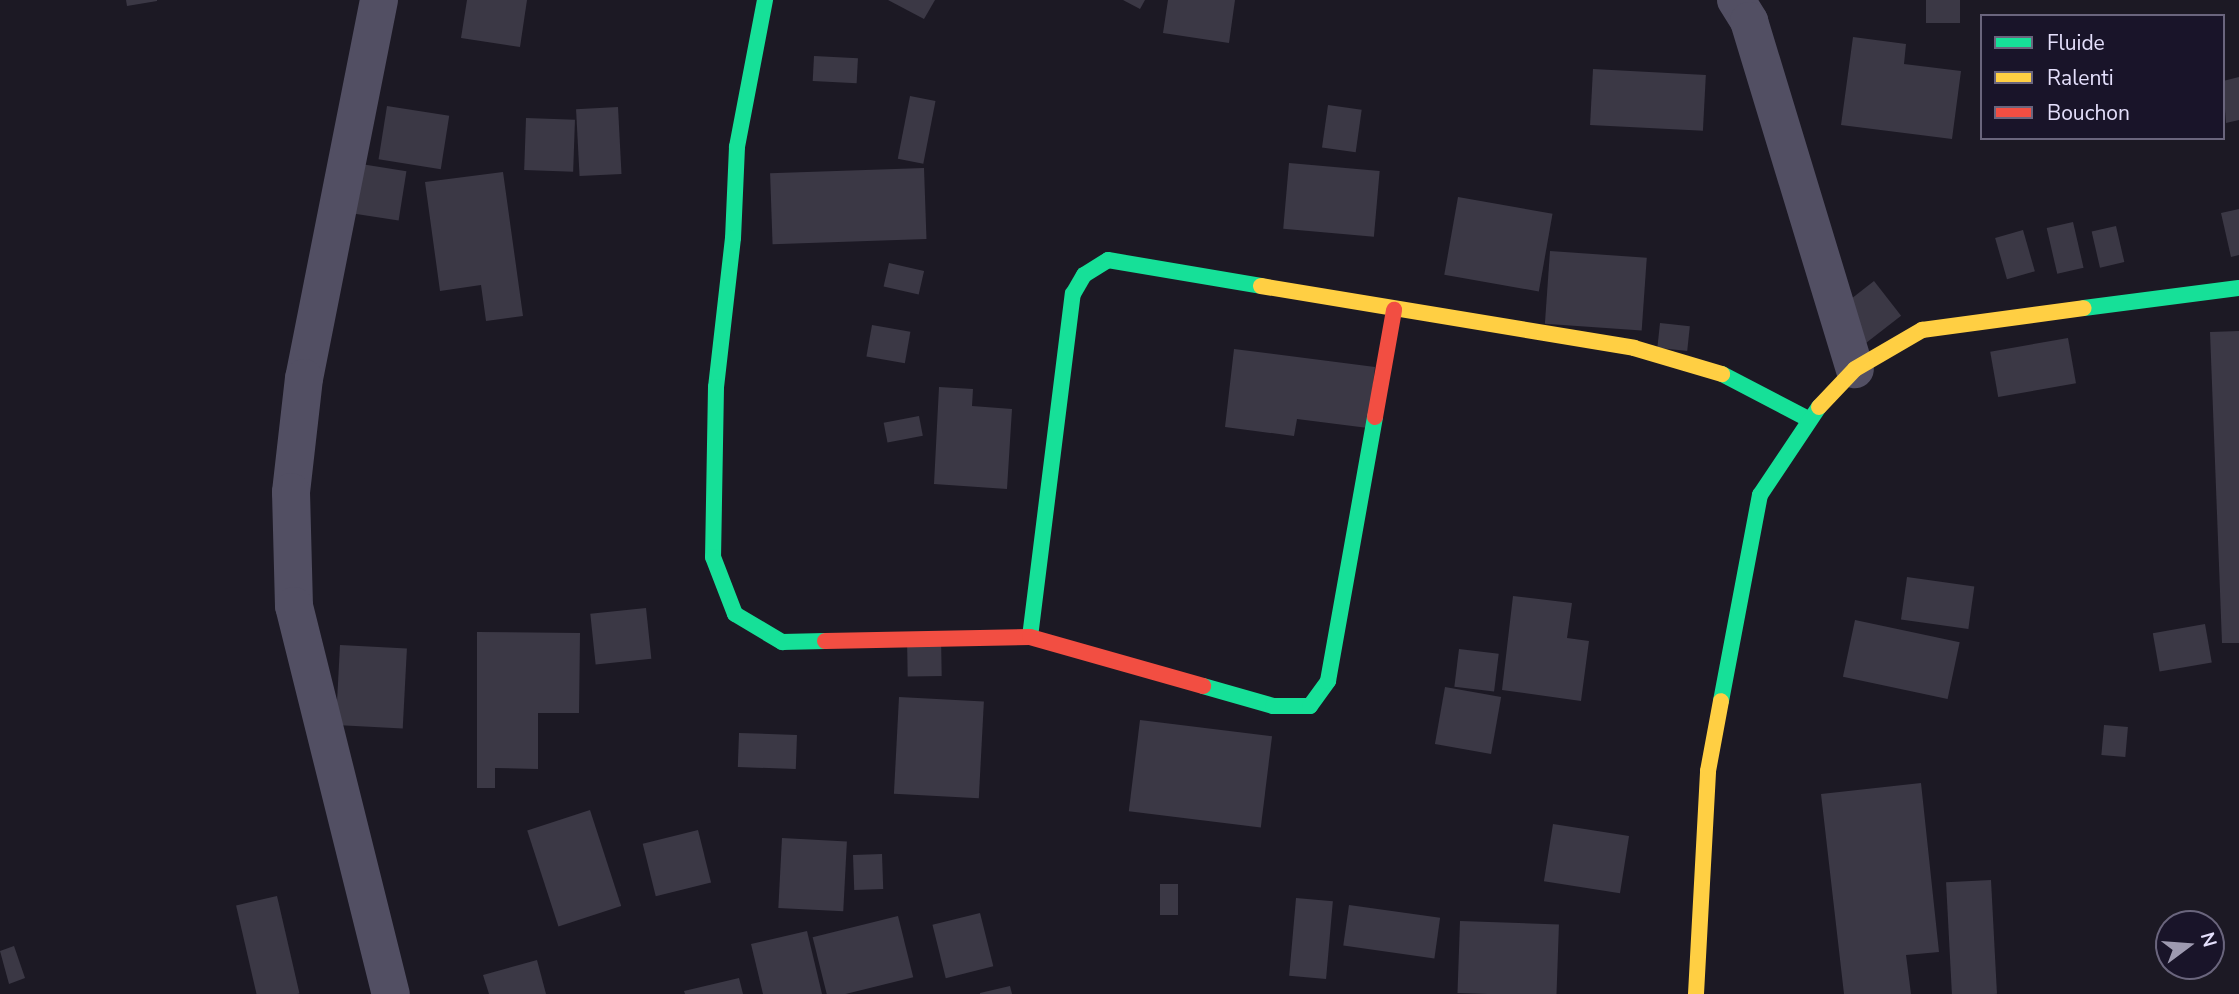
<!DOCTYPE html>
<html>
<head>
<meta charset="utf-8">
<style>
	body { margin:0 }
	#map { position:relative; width:2239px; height:994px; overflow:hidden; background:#1c1924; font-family:"Nunito Sans",sans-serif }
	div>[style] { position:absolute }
	.building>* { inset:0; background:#3b3845; transform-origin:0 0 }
	.street>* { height:38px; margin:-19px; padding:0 19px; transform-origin:19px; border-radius:19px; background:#524f63 }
	.fast>* { height:16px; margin:-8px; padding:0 8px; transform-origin:8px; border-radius:8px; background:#16e098 }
	.slow>* { height:16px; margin:-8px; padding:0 8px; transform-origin:8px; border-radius:8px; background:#ffcf43 }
	.jam>* { height:16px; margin:-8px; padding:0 8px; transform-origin:8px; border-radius:8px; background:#f24e42 }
	span { translate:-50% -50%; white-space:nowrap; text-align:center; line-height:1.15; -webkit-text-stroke:5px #191429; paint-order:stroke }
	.legend { position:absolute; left:1980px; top:14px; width:245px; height:126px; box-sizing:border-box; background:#191429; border:2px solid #6a657d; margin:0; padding:9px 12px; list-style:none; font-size:21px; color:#e4dffb }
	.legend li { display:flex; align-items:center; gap:14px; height:35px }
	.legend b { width:35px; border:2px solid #6a657d }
	.north { position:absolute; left:2155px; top:910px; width:70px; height:70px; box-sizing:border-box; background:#191429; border:2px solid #6a657d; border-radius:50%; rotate:74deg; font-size:19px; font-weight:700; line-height:28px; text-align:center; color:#e4dffb }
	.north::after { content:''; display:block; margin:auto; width:24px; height:32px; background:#9e9ab0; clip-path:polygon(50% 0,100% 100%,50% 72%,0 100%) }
</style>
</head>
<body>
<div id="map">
	<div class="building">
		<div style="clip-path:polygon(126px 0,157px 0,157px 1px,127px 6px)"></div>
		<div style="clip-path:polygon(467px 0,527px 0,520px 47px,461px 38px)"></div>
		<div style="clip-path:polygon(888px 0,935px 0,924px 19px)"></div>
		<div style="clip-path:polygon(1123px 0,1145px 0,1140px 9px)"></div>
		<div style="clip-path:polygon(1168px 0,1235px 0,1229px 43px,1163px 33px)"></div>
		<div style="left:1926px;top:0;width:34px;height:23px"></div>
		<div style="clip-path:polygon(1853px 37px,1906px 44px,1904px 64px,1961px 71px,1952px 139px,1841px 125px)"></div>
		<div style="left:814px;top:56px;width:44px;height:25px;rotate:3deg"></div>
		<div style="left:1593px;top:69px;width:113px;height:56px;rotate:3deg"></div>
		<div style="clip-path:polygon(2239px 77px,2239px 120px,2226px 123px,2223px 81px)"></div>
		<div style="left:910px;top:96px;width:26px;height:64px;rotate:11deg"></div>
		<div style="left:1328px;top:105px;width:34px;height:43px;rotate:8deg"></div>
		<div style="left:387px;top:106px;width:63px;height:54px;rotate:9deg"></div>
		<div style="left:618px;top:107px;width:67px;height:42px;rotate:87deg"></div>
		<div style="left:526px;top:118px;width:49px;height:52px;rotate:2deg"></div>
		<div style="left:1289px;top:163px;width:91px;height:66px;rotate:5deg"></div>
		<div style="left:361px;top:164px;width:46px;height:50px;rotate:9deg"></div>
		<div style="left:924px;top:168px;width:71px;height:154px;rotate:88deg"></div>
		<div style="clip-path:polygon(503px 172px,523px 316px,486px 321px,481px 285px,440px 291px,425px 182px)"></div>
		<div style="left:1458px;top:197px;width:96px;height:79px;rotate:10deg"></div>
		<div style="clip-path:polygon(2239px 209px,2239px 255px,2231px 257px,2221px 213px)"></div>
		<div style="left:2073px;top:222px;width:47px;height:27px;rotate:77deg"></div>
		<div style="left:2116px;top:226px;width:37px;height:25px;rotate:77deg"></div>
		<div style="left:2023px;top:230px;width:43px;height:29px;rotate:74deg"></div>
		<div style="left:1550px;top:251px;width:97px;height:73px;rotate:4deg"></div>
		<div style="left:889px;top:263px;width:36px;height:24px;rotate:13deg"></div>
		<div style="left:1874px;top:281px;width:44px;height:47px;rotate:52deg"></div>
		<div style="left:1660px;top:323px;width:30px;height:25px;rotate:6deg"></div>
		<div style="left:872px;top:325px;width:39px;height:32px;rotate:10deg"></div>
		<div style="clip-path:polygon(2239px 331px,2239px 643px,2222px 643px,2210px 332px)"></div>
		<div style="left:2068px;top:338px;width:46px;height:79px;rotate:80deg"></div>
		<div style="clip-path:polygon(1234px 349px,1375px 367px,1368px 428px,1297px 419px,1294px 436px,1225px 427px)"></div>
		<div style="clip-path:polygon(939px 387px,973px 389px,972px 406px,1012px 409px,1007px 489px,934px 484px)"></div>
		<div style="left:919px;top:416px;width:20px;height:36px;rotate:79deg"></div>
		<div style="left:1907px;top:577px;width:68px;height:43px;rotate:8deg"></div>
		<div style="clip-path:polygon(1513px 596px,1572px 603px,1567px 638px,1589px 641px,1581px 701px,1502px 690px)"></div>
		<div style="left:646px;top:608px;width:51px;height:56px;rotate:84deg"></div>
		<div style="left:1855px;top:620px;width:107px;height:58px;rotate:12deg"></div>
		<div style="left:2205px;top:624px;width:39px;height:53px;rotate:80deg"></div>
		<div style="clip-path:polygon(477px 632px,580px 633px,579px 713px,538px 713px,538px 769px,495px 768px,495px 788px,477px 788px)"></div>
		<div style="left:941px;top:636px;width:40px;height:34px;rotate:89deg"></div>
		<div style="left:340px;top:645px;width:67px;height:80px;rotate:3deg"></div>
		<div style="left:1459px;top:649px;width:40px;height:38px;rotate:7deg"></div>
		<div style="left:1445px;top:687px;width:57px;height:58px;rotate:10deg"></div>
		<div style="left:899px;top:697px;width:85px;height:97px;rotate:3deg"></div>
		<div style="left:1140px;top:720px;width:133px;height:92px;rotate:7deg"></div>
		<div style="left:2104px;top:725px;width:24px;height:30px;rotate:5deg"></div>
		<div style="left:739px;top:733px;width:58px;height:34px;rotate:2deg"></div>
		<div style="clip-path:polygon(1921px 783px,1939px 952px,1906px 955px,1911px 994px,1844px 994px,1821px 794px)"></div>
		<div style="left:590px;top:810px;width:101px;height:66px;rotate:72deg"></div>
		<div style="left:1553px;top:824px;width:77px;height:58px;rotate:9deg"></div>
		<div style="left:698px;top:830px;width:54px;height:57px;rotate:76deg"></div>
		<div style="left:782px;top:838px;width:65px;height:70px;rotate:3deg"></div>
		<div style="left:882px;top:854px;width:35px;height:29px;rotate:88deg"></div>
		<div style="left:1991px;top:880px;width:114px;height:45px;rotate:87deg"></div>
		<div style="left:1160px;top:884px;width:18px;height:31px"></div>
		<div style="left:277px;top:896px;width:100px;height:42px;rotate:77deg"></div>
		<div style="left:1296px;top:898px;width:37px;height:78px;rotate:5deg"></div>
		<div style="left:1349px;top:905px;width:92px;height:41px;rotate:8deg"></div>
		<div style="left:980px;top:913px;width:55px;height:49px;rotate:76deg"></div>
		<div style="left:898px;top:916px;width:63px;height:88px;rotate:76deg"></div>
		<div style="left:1460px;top:921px;width:99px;height:72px;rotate:2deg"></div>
		<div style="clip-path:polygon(807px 931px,822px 994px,763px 994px,751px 944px)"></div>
		<div style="clip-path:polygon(14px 946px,25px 978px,9px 984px,0 951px)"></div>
		<div style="clip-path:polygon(537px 960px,546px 994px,489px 994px,483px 975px)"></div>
		<div style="clip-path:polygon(739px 978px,743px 994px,685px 994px,684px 991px)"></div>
		<div style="clip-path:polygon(1010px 986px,1012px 994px,980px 994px,980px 993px)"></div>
	</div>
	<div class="street">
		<div style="left:379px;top:0;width:385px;rotate:101.2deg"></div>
		<div style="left:304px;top:378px;width:115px;rotate:96.5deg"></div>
		<div style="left:291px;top:492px;width:114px;rotate:88.5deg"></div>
		<div style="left:294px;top:606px;width:400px;rotate:76deg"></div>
		<div style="left:1736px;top:0;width:25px;rotate:58deg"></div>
		<div style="left:1749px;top:21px;width:364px;rotate:73.1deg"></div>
	</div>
	<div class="fast">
		<div style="left:765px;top:0;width:150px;rotate:100.8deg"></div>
		<div style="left:737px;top:147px;width:91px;rotate:92.5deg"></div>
		<div style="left:733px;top:238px;width:150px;rotate:96.5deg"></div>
		<div style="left:716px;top:387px;width:170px;rotate:91deg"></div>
		<div style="left:713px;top:557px;width:61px;rotate:68.9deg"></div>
		<div style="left:735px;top:614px;width:55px;rotate:30.8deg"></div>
		<div style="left:782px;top:642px;width:43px;rotate:-1.3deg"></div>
		<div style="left:2084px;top:308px;width:156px;rotate:-7.4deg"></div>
		<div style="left:1722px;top:374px;width:97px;rotate:27.6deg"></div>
		<div style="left:1030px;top:637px;width:346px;rotate:-82.9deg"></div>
		<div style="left:1073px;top:294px;width:22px;rotate:-60deg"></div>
		<div style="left:1084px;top:275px;width:28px;rotate:-32deg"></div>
		<div style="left:1108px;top:260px;width:155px;rotate:9.6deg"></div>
		<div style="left:1203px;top:686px;width:73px;rotate:15.9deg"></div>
		<div style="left:1273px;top:706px;width:37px"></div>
		<div style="left:1310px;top:706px;width:31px;rotate:-54deg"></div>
		<div style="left:1328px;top:681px;width:268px;rotate:-79.9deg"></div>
		<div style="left:1721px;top:701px;width:210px;rotate:-79.3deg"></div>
		<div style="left:1760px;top:495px;width:106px;rotate:-56.2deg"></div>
	</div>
	<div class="slow">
		<div style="left:1261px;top:286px;width:378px;rotate:9.4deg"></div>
		<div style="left:1634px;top:348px;width:92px;rotate:16.5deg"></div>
		<div style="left:1819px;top:407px;width:52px;rotate:-46.5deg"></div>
		<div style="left:1855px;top:369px;width:78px;rotate:-30.2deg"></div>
		<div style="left:1922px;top:330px;width:163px;rotate:-7.7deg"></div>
		<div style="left:1696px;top:994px;width:223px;rotate:-86.9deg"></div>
		<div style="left:1708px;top:771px;width:71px;rotate:-79.5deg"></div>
	</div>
	<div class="jam">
		<div style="left:1375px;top:417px;width:109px;rotate:-79.9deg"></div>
		<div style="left:825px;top:641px;width:205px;rotate:-1.1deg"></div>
		<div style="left:1030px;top:637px;width:180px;rotate:15.8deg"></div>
	</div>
	<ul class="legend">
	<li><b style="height:9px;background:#16e098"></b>Fluide</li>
	<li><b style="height:9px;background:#ffcf43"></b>Ralenti</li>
	<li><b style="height:9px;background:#f24e42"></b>Bouchon</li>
	</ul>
	<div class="north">N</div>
</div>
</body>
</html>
